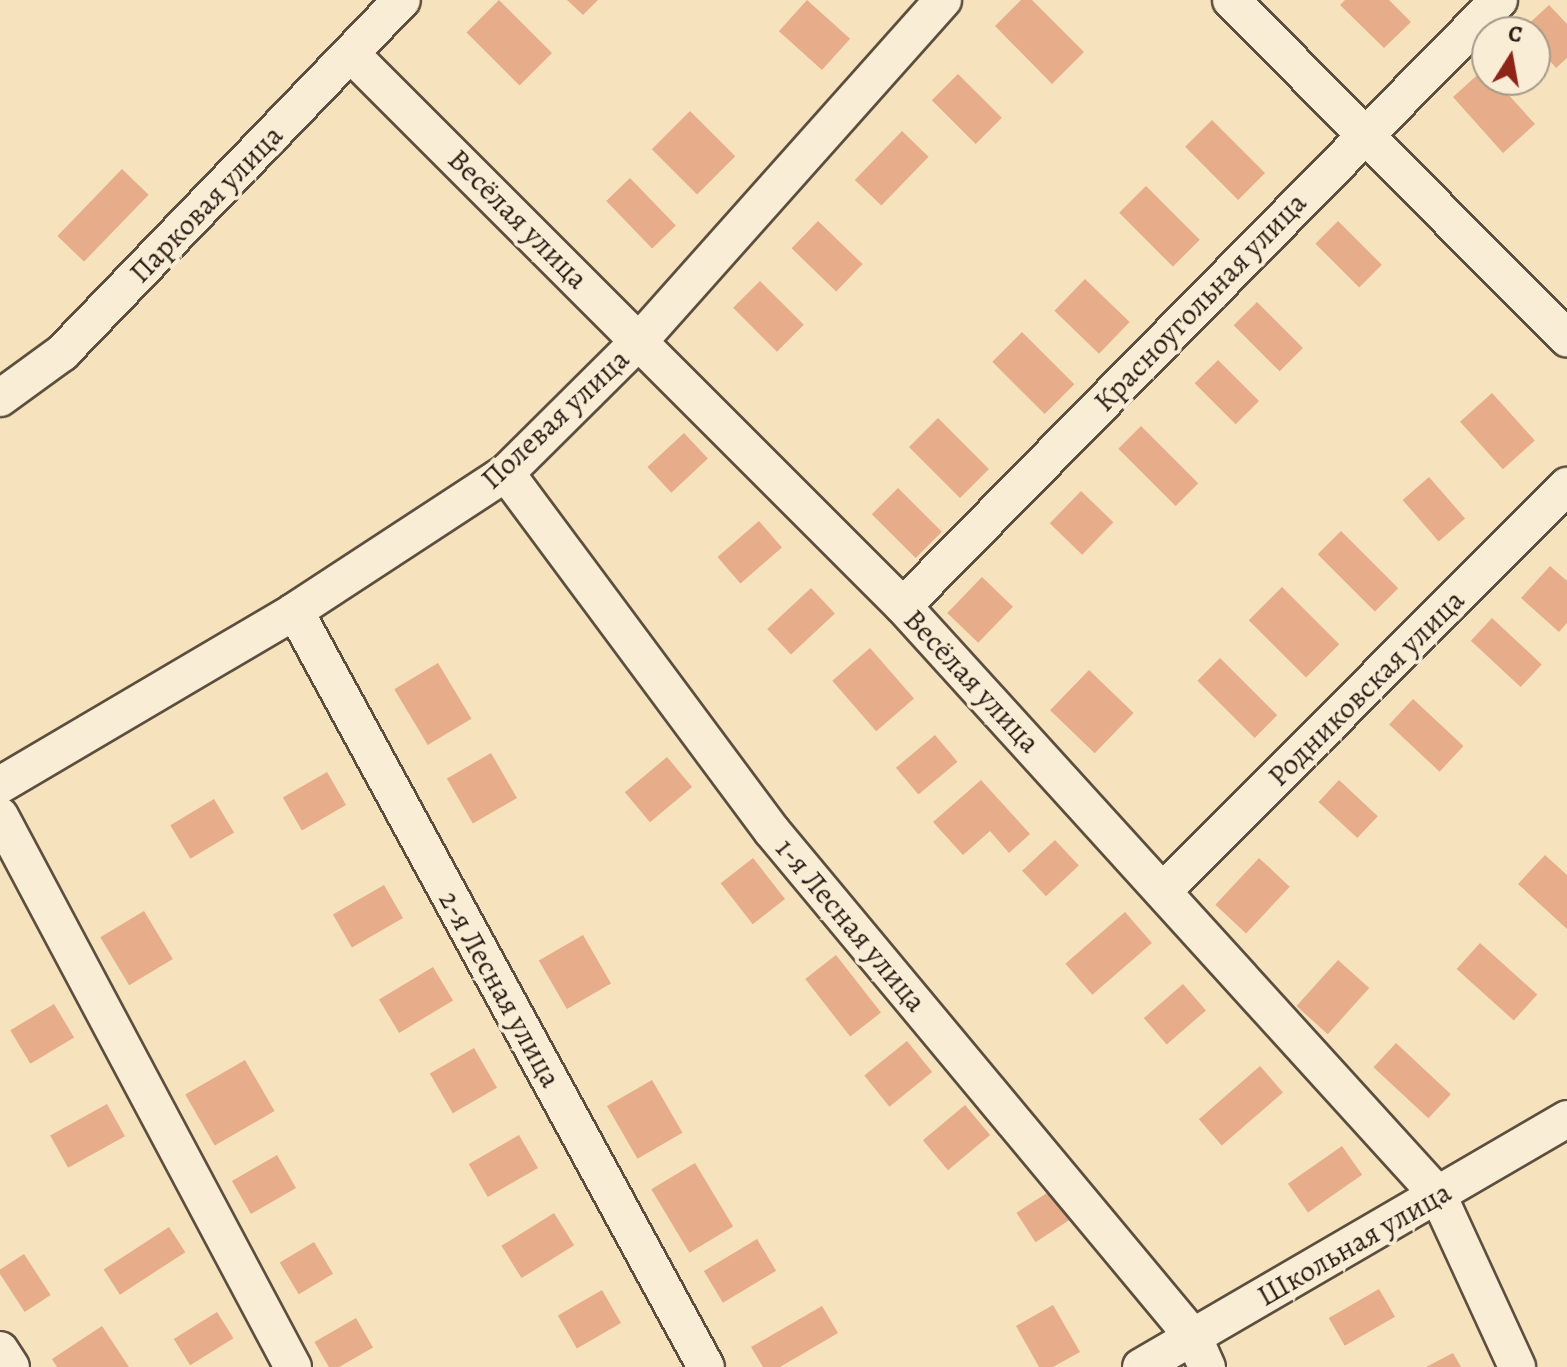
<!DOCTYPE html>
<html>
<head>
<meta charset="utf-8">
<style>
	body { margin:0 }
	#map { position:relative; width:1567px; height:1367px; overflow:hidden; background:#f6e3be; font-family:Alegreya,serif }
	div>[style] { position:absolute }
	.building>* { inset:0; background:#e7ac8a; transform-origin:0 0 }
	.roads { filter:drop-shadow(2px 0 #5d4f3f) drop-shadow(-2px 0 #5d4f3f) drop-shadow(0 2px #5d4f3f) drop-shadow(0 -2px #5d4f3f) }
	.minor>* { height:36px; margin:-18px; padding:0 18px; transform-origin:18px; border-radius:18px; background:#f9edd5 }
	span { translate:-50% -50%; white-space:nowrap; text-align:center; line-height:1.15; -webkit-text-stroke:8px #f9edd5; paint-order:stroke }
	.street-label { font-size:30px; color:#2a1e15 }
	.north { position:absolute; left:1471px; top:16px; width:80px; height:80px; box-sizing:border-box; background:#f9edd5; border:2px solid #a69a88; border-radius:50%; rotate:11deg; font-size:22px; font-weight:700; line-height:32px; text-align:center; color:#2a1e15 }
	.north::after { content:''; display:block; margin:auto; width:28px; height:36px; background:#8f2418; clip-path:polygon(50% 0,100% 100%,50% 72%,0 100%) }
</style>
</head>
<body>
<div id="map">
	<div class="building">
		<div style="left:499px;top:0;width:75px;height:46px;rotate:45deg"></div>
		<div style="clip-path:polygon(567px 0,598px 0,583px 15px)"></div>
		<div style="left:807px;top:0;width:58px;height:42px;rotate:42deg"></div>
		<div style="clip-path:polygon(1021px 0,1032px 0,1084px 52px,1052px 84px,995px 26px)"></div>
		<div style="clip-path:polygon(1345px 0,1389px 0,1411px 22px,1384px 48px,1340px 5px)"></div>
		<div style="clip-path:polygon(1549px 5px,1567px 24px,1567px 58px,1556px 68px,1535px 44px,1535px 32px,1522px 30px)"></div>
		<div style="clip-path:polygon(1485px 68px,1487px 80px,1495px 80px,1535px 124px,1503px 153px,1453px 97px)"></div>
		<div style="left:958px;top:74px;width:62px;height:37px;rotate:45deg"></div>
		<div style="left:690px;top:111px;width:64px;height:54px;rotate:45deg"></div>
		<div style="left:1212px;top:120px;width:75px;height:38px;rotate:45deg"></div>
		<div style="left:902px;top:131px;width:37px;height:68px;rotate:44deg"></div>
		<div style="left:122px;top:169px;width:37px;height:93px;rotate:44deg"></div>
		<div style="left:630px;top:178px;width:66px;height:33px;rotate:46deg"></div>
		<div style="left:1146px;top:186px;width:76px;height:38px;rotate:45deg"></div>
		<div style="left:818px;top:221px;width:62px;height:38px;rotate:44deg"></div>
		<div style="left:1338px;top:221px;width:62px;height:32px;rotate:45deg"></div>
		<div style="left:1085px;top:279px;width:62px;height:44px;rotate:44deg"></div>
		<div style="left:760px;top:281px;width:62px;height:38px;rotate:45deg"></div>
		<div style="left:1257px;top:302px;width:65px;height:33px;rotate:45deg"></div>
		<div style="left:1022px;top:332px;width:74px;height:42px;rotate:45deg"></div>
		<div style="left:1218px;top:360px;width:58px;height:33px;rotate:45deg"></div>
		<div style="left:1492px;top:393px;width:64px;height:43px;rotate:48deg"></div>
		<div style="left:938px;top:418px;width:72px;height:41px;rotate:45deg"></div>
		<div style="left:1141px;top:426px;width:81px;height:32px;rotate:45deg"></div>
		<div style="left:684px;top:433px;width:35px;height:50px;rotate:47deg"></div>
		<div style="left:1429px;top:477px;width:55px;height:35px;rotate:49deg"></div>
		<div style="left:898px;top:488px;width:62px;height:37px;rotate:45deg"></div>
		<div style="left:1081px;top:491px;width:45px;height:45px;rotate:44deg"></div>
		<div style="left:759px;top:521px;width:35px;height:55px;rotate:49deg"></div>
		<div style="left:1341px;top:531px;width:81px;height:33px;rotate:45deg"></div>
		<div style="clip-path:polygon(1550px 566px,1567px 581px,1567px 623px,1559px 632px,1521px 598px)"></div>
		<div style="left:982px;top:577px;width:43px;height:50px;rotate:44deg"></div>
		<div style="left:1282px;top:587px;width:81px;height:47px;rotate:45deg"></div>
		<div style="left:811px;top:588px;width:35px;height:60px;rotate:47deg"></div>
		<div style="left:1492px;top:618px;width:68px;height:31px;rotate:43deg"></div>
		<div style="left:870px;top:648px;width:67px;height:50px;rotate:49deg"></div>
		<div style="left:1220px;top:658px;width:81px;height:32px;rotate:45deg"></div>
		<div style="left:438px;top:663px;width:65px;height:51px;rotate:59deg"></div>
		<div style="left:1089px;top:670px;width:62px;height:56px;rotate:44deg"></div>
		<div style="left:1413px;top:699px;width:69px;height:35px;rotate:43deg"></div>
		<div style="left:935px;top:735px;width:35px;height:51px;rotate:50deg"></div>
		<div style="left:491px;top:753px;width:52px;height:51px;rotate:60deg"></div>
		<div style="left:667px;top:757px;width:39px;height:55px;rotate:50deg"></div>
		<div style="left:327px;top:772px;width:38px;height:51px;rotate:60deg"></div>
		<div style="clip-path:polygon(981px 780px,1030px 834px,1009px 853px,990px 831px,963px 855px,933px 822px)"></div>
		<div style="left:1339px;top:780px;width:53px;height:30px;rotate:43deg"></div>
		<div style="left:214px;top:799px;width:39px;height:51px;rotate:59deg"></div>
		<div style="left:1055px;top:840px;width:35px;height:45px;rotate:47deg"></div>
		<div style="clip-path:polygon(1545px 855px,1567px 875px,1567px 929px,1518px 884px)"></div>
		<div style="left:753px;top:858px;width:52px;height:41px;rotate:52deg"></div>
		<div style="left:1259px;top:858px;width:42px;height:64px;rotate:43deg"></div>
		<div style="left:384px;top:885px;width:38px;height:59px;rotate:60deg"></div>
		<div style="left:144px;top:911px;width:56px;height:51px;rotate:59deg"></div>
		<div style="left:1125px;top:912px;width:41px;height:79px;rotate:49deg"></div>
		<div style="left:583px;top:935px;width:56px;height:51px;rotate:60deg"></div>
		<div style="left:1480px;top:943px;width:77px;height:35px;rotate:42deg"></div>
		<div style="left:836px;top:955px;width:73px;height:39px;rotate:52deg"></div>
		<div style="left:1338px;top:960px;width:42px;height:62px;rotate:42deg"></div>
		<div style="left:433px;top:967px;width:39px;height:63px;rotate:59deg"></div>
		<div style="left:1183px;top:984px;width:35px;height:52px;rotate:49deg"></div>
		<div style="left:54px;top:1004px;width:39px;height:51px;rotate:59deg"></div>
		<div style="left:907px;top:1041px;width:40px;height:55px;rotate:51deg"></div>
		<div style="left:1396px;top:1043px;width:75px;height:33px;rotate:43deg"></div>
		<div style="left:474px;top:1048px;width:46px;height:51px;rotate:60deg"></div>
		<div style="left:245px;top:1060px;width:59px;height:69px;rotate:60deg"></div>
		<div style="left:1260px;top:1066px;width:35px;height:81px;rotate:49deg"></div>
		<div style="left:652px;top:1080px;width:61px;height:52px;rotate:60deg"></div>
		<div style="left:107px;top:1104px;width:37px;height:65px;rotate:61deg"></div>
		<div style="left:965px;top:1105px;width:39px;height:55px;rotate:50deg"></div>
		<div style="left:519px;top:1135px;width:38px;height:58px;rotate:60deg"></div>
		<div style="left:1342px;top:1146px;width:35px;height:66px;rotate:55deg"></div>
		<div style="left:277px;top:1155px;width:38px;height:52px;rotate:60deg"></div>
		<div style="left:695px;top:1163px;width:74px;height:51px;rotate:59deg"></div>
		<div style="left:1050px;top:1191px;width:35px;height:40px;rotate:57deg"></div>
		<div style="left:554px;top:1213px;width:38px;height:62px;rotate:58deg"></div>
		<div style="left:169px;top:1227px;width:30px;height:78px;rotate:57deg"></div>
		<div style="left:757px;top:1239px;width:37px;height:62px;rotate:59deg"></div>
		<div style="left:314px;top:1242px;width:37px;height:40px;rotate:59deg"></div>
		<div style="left:24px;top:1254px;width:49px;height:31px;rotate:57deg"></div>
		<div style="left:1379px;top:1289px;width:32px;height:58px;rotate:60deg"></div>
		<div style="left:602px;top:1290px;width:38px;height:51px;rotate:60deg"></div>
		<div style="clip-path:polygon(1053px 1305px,1080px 1352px,1053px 1367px,1039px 1367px,1016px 1326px)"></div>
		<div style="clip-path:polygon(822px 1306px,838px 1333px,780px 1367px,763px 1367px,751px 1347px)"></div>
		<div style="left:217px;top:1312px;width:31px;height:51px;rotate:58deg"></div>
		<div style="left:356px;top:1318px;width:34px;height:48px;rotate:60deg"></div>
		<div style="clip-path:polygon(102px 1326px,129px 1367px,57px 1367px,52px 1359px)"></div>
		<div style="clip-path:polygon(1453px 1353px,1461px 1367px,1426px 1367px)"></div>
	</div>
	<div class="roads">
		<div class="minor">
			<div style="left:1231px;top:0;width:477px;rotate:45.2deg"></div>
			<div style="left:351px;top:54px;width:781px;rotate:45deg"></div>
			<div style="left:903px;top:606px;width:796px;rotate:47.75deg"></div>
			<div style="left:1438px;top:1195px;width:189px;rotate:65.3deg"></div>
			<div style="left:0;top:398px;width:77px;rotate:-36deg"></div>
			<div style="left:62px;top:353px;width:490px;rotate:-46.1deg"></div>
			<div style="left:506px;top:473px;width:446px;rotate:53.4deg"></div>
			<div style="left:772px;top:831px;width:660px;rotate:50.23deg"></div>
			<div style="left:1194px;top:1338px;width:32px;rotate:66deg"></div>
			<div style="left:903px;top:606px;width:850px;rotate:-45.48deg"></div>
			<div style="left:295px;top:611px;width:860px;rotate:61.47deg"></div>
			<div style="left:0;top:785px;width:342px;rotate:-30.5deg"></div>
			<div style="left:295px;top:611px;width:252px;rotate:-33.2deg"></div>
			<div style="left:506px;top:473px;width:190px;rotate:-44.8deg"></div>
			<div style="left:641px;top:339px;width:454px;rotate:-48.3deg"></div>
			<div style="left:0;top:816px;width:624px;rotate:62deg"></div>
			<div style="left:1164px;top:890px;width:571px;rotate:-45.07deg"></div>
			<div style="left:0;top:1350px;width:20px;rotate:57deg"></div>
			<div style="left:1141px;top:1367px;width:493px;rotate:-30.2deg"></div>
		</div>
	</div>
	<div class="street-label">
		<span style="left:206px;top:204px;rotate:-46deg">Парковая улица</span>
		<span style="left:518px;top:219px;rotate:45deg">Весёлая улица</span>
		<span style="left:1200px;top:302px;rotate:-46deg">Красноугольная улица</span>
		<span style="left:555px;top:419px;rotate:-43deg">Полевая улица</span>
		<span style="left:972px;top:681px;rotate:47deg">Весёлая улица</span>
		<span style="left:1366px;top:688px;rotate:-45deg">Родниковская улица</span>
		<span style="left:851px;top:925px;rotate:50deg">1-я Лесная улица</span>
		<span style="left:500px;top:989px;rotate:61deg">2-я Лесная улица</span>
		<span style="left:1354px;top:1244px;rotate:-30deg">Школьная улица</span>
	</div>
	<div class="north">С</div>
</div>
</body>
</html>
